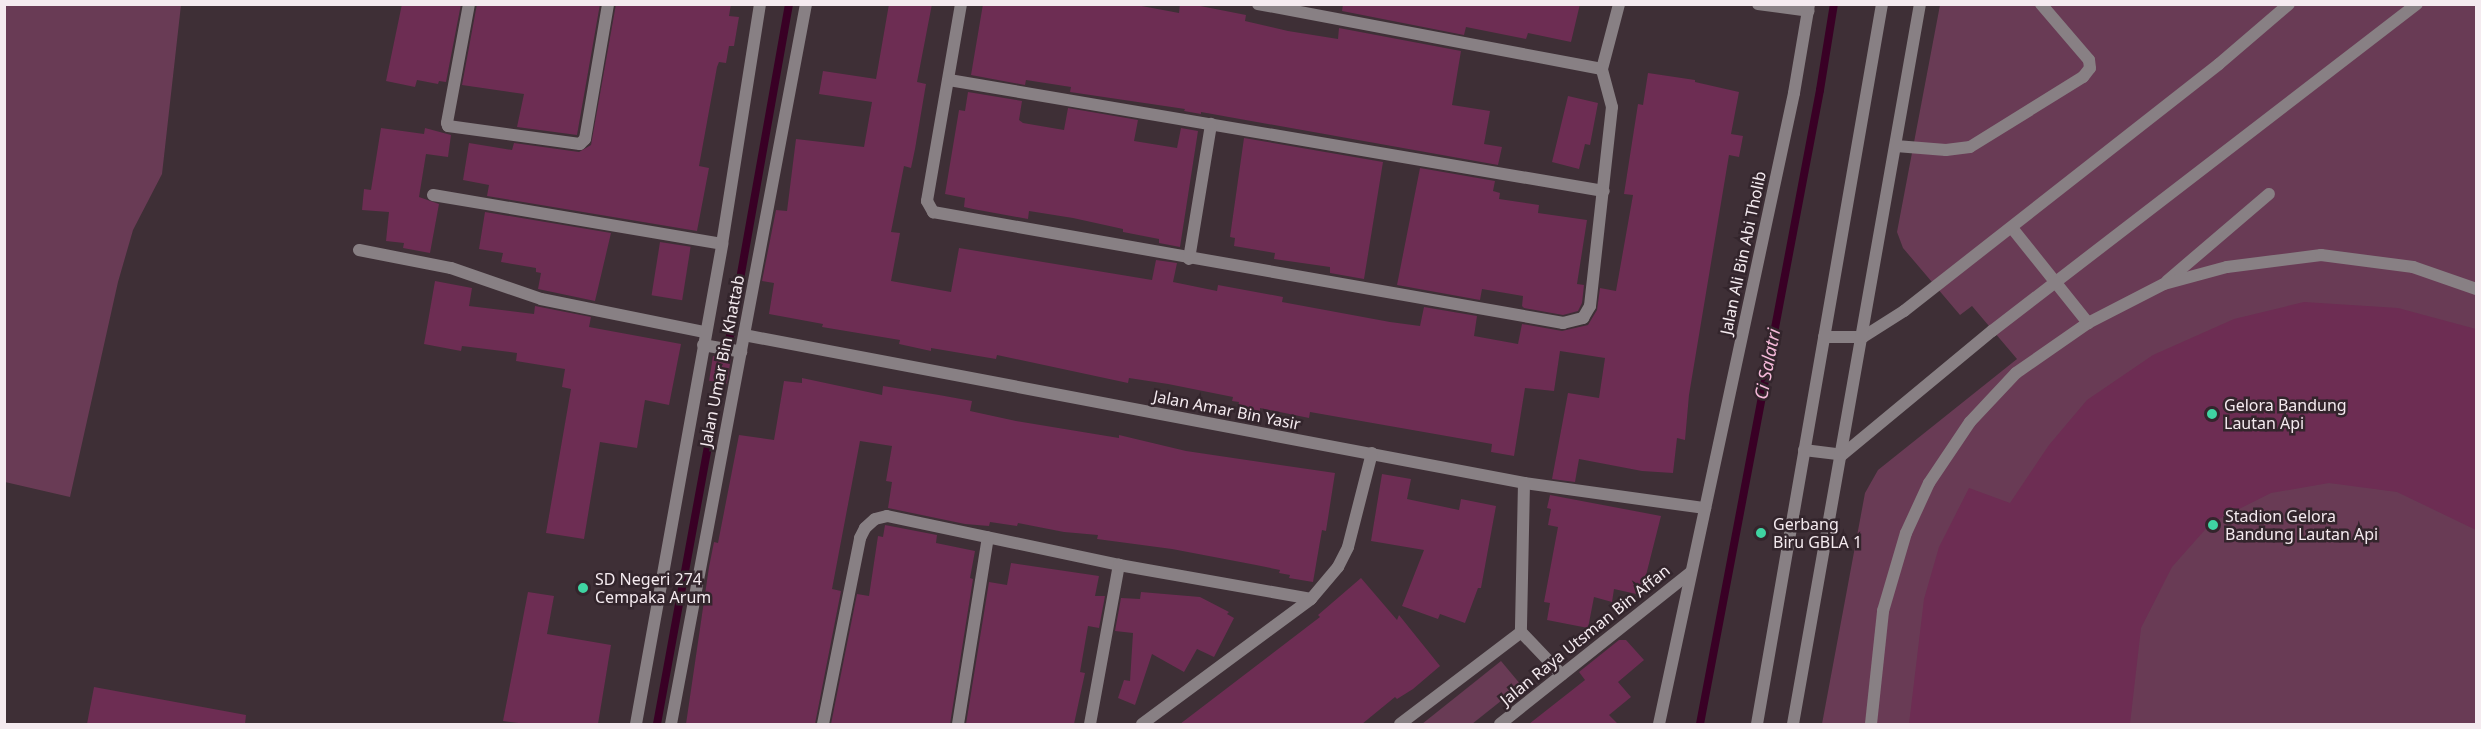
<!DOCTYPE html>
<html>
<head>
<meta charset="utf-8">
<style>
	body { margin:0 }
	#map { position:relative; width:2481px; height:729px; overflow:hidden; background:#3e2f36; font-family:"Noto Sans",sans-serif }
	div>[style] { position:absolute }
	.green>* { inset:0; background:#693b55 }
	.stream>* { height:8px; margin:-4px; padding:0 4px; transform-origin:4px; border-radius:4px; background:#390025 }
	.building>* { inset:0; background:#6d2d53; transform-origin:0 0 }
	.service>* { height:12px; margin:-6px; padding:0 6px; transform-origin:6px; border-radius:6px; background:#888084 }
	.minor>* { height:12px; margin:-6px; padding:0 6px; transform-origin:6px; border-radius:6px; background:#888084 }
	.tertiary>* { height:12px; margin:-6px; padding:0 6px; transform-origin:6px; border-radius:6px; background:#888084 }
	.dots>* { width:16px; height:16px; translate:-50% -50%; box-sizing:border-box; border:3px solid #33252c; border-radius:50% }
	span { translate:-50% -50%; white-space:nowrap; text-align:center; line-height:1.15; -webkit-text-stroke:5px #33252c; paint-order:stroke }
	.street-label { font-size:16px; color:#f4eaef }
	.poi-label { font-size:16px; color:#f4eaef }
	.left { translate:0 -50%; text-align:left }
	.water-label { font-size:18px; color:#f5b9d9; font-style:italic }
	.frame { position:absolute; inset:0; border:6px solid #f4eaef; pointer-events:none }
</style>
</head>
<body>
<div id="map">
	<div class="green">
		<div style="clip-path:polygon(5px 4px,181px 5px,162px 174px,133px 230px,118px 282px,70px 497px,5px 482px)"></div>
		<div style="clip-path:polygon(1940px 5px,2476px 5px,2476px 724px,1822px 724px,1865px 493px,1878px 470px,2017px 359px,1972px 306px,1960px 315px,1903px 248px,1897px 232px)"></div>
		<div style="clip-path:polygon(1501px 661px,1521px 685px,1472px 724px,1422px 724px)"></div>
	</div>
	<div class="stream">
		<div style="left:729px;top:341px;width:342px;rotate:-79.9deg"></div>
		<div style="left:657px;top:724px;width:300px;rotate:-79.6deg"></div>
		<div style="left:1700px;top:724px;width:645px;rotate:-79.28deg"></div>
		<div style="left:1820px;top:90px;width:87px;rotate:-80.8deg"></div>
	</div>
	<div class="building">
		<div style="clip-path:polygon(402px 4px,461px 4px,446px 82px,439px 81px,438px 84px,417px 80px,415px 87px,386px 81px)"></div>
		<div style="clip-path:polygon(477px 4px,600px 4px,577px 135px,517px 127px,524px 94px,462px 85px)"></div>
		<div style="clip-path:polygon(616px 4px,731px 4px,729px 16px,739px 17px,734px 46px,729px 46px,726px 63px,719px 62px,717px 67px,699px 166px,709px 168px,697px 231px,487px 196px,489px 185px,463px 180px,469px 143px,512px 150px,514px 143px,579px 152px,591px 145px)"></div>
		<div style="clip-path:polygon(889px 4px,932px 4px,917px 82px,926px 84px,915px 149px,911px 168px,904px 166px,891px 232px,900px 233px,891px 281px,951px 292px,959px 248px,1152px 280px,1156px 260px,1177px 263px,1173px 282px,1217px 291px,1218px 285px,1283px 297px,1282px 302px,1390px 322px,1420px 326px,1424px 307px,1477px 316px,1474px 336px,1518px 344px,1522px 324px,1562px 331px,1588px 325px,1597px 310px,1600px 288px,1616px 291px,1633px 195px,1624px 194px,1638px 104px,1643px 105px,1648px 73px,1695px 80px,1695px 82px,1739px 92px,1731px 134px,1743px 136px,1739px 157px,1729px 155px,1689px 395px,1685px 440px,1677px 438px,1673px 473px,1642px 471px,1579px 459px,1575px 482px,1552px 479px,1568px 393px,1599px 398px,1605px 358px,1560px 351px,1554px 391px,1525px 388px,1514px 456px,1491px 452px,1492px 444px,1310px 412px,1309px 418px,1260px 408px,1260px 411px,1238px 406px,1239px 402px,1232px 401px,1233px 397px,1168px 384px,1129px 378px,1128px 383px,997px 355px,996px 359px,931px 348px,931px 351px,899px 344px,900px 340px,822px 327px,823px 324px,769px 314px,774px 283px,762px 281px,776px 210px,787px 211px,796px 139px,864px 147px,872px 102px,819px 94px,823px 71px,876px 79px)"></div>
		<div style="clip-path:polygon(983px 4px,1131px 4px,1179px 13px,1180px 4px,1190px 4px,1246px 15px,1245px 21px,1288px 31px,1338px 39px,1339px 28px,1461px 51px,1452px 105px,1490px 111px,1484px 144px,1502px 147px,1498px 165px,1201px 112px,1201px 114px,1184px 111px,1185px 109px,1070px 92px,1071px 87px,1026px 80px,1025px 85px,971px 75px)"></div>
		<div style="clip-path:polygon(1343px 4px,1580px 4px,1571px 42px,1528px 33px,1526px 39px,1466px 27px,1464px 35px,1342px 11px)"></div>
		<div style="clip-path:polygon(968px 92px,1022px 101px,1019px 120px,1023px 123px,1064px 130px,1068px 108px,1138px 120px,1134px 141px,1177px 148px,1181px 128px,1198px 131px,1180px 247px,1159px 243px,1159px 239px,1123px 232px,1123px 229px,1073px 218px,1029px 211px,1028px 219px,973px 209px,964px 207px,965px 198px,945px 194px,959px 110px,965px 111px)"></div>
		<div style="clip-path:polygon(1568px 96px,1598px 103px,1590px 145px,1585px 144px,1579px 169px,1552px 162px)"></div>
		<div style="clip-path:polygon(381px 128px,424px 134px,425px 128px,451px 135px,448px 157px,426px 154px,419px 197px,439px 204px,430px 253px,403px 248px,404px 243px,386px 241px,389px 212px,362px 210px,364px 189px,371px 190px)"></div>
		<div style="clip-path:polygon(1244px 138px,1383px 162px,1364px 279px,1330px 273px,1330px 267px,1274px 259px,1275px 253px,1234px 246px,1235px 238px,1230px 237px)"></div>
		<div style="clip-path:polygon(1420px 168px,1495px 181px,1493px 191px,1500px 193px,1499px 199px,1539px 205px,1538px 213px,1587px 220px,1577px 284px,1584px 285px,1582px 303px,1578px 311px,1563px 315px,1524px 308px,1522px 306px,1523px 296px,1482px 289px,1480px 300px,1397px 285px)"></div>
		<div style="clip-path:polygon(485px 212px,611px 233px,595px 301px,538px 289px,541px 273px,536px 272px,536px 268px,501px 262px,503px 253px,479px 249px)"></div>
		<div style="left:660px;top:242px;width:31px;height:54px;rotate:9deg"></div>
		<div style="clip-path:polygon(435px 281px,472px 288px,469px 306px,534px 314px,535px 306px,591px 317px,589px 327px,681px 344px,669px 405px,645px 400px,637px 448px,600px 442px,584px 539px,546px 533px,571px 389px,562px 387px,565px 369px,516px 361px,517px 353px,462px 346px,461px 351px,424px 344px)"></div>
		<div style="clip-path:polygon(2304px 302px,2398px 308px,2476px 329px,2476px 530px,2397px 492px,2329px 483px,2271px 493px,2211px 523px,2172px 567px,2141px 628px,2130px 724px,1909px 724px,1924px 599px,1939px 547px,1969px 488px,2010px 503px,2049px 445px,2087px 400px,2153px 355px,2234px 319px)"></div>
		<div style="left:713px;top:356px;width:18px;height:25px;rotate:9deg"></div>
		<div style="clip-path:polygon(802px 378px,882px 395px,883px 386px,939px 395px,972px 401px,970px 411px,1016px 421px,1119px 438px,1119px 435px,1186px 451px,1335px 473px,1326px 531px,1322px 530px,1313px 582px,1289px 578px,1290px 575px,1279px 573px,1280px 570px,1256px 565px,1172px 549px,1097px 539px,1098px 535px,1064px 532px,1018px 523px,1017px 526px,990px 522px,989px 526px,965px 524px,888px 508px,892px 482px,886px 481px,892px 446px,860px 441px,832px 589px,841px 591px,815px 724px,686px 724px,709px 567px,714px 542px,718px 543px,739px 435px,774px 440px,784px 381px,802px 383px)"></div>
		<div style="clip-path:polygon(1382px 474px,1411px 479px,1407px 499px,1459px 510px,1461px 499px,1496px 506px,1481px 588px,1478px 588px,1465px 623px,1440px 614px,1438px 619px,1402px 606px,1424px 550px,1371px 541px)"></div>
		<div style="clip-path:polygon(1550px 495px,1661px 516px,1641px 595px,1614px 589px,1612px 602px,1594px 597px,1588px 628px,1547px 620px,1550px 603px,1544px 602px,1558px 527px,1548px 525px,1551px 509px,1547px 508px)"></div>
		<div style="clip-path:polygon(885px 525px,937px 535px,936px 543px,975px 551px,970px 578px,973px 579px,950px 724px,831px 724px,857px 594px,869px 596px,878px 536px,883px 537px)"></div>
		<div style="clip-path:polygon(1011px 563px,1099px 576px,1095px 596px,1105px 596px,1099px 628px,1088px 626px,1080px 672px,1085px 673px,1074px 724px,966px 724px,989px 582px,1007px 585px)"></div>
		<div style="clip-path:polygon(1361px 578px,1397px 620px,1399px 615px,1440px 666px,1413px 689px,1397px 699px,1395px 697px,1362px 724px,1180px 724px,1320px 617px,1318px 615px)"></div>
		<div style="clip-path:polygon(528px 592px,554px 596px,547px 634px,611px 645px,598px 724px,527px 724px,503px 721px)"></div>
		<div style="clip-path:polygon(1141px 592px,1200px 597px,1229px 612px,1227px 614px,1234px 618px,1214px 657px,1197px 649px,1184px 672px,1152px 654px,1135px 705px,1118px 698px,1124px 680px,1130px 681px,1133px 633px,1115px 631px,1121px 598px,1140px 599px)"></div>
		<div style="clip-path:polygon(1619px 640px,1626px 640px,1644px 660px,1618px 682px,1631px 697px,1609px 715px,1618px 724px,1529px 724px,1585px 680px,1579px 672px)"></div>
		<div style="clip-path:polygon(94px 687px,246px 715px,245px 724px,87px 724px)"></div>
	</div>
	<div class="service">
		<div style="left:1896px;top:146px;width:50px;rotate:4.6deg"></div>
		<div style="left:1946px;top:150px;width:24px;rotate:-7deg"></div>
		<div style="left:1970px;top:147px;width:133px;rotate:-31.8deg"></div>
		<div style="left:2083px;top:77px;width:11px;rotate:-52deg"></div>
		<div style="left:2090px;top:68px;width:8px;rotate:-97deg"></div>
		<div style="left:2089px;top:60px;width:74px;rotate:-130.6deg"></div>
		<div style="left:2012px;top:228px;width:122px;rotate:51.3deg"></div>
		<div style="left:2167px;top:281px;width:134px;rotate:-40.5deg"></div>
		<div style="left:1824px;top:337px;width:39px"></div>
		<div style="left:1863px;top:337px;width:49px;rotate:-32.4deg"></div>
		<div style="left:1904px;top:311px;width:400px;rotate:-38.1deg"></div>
		<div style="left:2219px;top:64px;width:92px;rotate:-40.6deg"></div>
		<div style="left:1804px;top:450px;width:38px;rotate:7deg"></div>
		<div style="left:1842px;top:455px;width:195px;rotate:-39.6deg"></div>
		<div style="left:1992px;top:331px;width:536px;rotate:-37.58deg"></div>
		<div style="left:1871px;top:724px;width:114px;rotate:-83.9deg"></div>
		<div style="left:1883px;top:611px;width:81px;rotate:-73.6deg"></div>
		<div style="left:1906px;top:533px;width:55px;rotate:-65.3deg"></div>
		<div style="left:1929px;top:483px;width:73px;rotate:-56.1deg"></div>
		<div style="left:1970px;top:422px;width:67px;rotate:-46.8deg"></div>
		<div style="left:2016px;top:373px;width:88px;rotate:-34.8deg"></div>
		<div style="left:2088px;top:323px;width:85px;rotate:-27.2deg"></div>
		<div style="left:2164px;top:284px;width:65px;rotate:-15.1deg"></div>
		<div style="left:2227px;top:267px;width:95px;rotate:-7.3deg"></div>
		<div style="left:2321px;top:255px;width:93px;rotate:7.4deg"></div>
		<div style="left:2413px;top:267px;width:67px;rotate:19.2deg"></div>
	</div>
	<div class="minor">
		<div style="left:469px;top:4px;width:121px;rotate:100.5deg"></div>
		<div style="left:447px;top:123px;width:3px;rotate:72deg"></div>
		<div style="left:448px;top:126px;width:133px;rotate:7.8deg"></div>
		<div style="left:580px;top:144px;width:7px;rotate:-45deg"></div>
		<div style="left:585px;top:139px;width:137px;rotate:-80.3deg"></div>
		<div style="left:961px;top:4px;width:200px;rotate:99.8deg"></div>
		<div style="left:927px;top:201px;width:13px;rotate:61deg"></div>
		<div style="left:933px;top:212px;width:640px;rotate:9.99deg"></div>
		<div style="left:1563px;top:323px;width:21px;rotate:-14deg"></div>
		<div style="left:1583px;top:318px;width:14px;rotate:-60deg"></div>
		<div style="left:1590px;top:306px;width:200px;rotate:-83.7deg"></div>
		<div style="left:1612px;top:107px;width:39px;rotate:-105deg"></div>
		<div style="left:1602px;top:69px;width:67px;rotate:-75.3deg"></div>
		<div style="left:1258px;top:4px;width:350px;rotate:10.7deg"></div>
		<div style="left:1758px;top:4px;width:51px;rotate:7.8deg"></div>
		<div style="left:949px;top:80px;width:664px;rotate:9.62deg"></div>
		<div style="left:433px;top:195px;width:293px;rotate:9.6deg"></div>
		<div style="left:359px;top:250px;width:94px;rotate:11.1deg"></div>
		<div style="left:451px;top:268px;width:95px;rotate:19deg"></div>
		<div style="left:541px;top:299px;width:167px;rotate:11.4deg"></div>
		<div style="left:1189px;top:259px;width:137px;rotate:-80.7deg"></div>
		<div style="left:744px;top:335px;width:794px;rotate:10.74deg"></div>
		<div style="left:1524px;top:483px;width:183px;rotate:7.9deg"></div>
		<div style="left:703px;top:345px;width:39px;rotate:10deg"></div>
		<div style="left:1524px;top:483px;width:149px;rotate:91.2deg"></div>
		<div style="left:1521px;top:632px;width:59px;rotate:46.4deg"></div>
		<div style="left:636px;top:724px;width:488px;rotate:-79.8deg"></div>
		<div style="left:722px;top:244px;width:243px;rotate:-81deg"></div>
		<div style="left:671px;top:724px;width:733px;rotate:-79.38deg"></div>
		<div style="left:823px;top:724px;width:190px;rotate:-78.7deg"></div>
		<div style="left:860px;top:538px;width:11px;rotate:-63deg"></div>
		<div style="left:865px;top:528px;width:13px;rotate:-42deg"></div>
		<div style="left:875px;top:519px;width:12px;rotate:-14deg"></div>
		<div style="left:887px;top:516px;width:237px;rotate:11.9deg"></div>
		<div style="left:958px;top:724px;width:189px;rotate:-80.9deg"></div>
		<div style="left:1090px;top:724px;width:162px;rotate:-79.7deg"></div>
		<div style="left:1119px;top:565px;width:195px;rotate:10deg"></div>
		<div style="left:1311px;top:599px;width:42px;rotate:-49.8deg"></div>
		<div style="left:1338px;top:567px;width:22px;rotate:-63deg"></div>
		<div style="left:1348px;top:547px;width:97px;rotate:-75.7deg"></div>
		<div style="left:1142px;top:724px;width:210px;rotate:-36.5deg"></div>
		<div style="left:1400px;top:724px;width:152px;rotate:-37.2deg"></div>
		<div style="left:1500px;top:724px;width:244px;rotate:-38.5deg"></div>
		<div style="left:1659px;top:724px;width:645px;rotate:-77.92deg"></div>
		<div style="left:1794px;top:93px;width:90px;rotate:-80.4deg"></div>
	</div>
	<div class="tertiary">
		<div style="left:1757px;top:724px;width:731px;rotate:-80.15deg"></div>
		<div style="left:1793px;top:724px;width:731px;rotate:-80deg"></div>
	</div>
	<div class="dots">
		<div style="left:2212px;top:414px;background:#3fd4a2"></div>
		<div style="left:2213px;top:525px;background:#3fd4a2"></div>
		<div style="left:1761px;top:533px;background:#3fd4a2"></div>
		<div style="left:583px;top:588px;background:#3fd4a2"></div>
	</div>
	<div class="street-label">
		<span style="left:1743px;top:253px;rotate:-78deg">Jalan Ali Bin Abi Tholib</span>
		<span style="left:722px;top:361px;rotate:-79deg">Jalan Umar Bin Khattab</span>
		<span style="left:1227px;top:410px;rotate:11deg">Jalan Amar Bin Yasir</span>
		<span style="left:1585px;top:635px;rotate:-39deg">Jalan Raya Utsman Bin Affan</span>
	</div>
	<div class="poi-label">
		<span class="left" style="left:2224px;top:414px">Gelora Bandung<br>Lautan Api</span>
		<span class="left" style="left:2225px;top:525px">Stadion Gelora<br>Bandung Lautan Api</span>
		<span class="left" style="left:1773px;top:533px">Gerbang<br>Biru GBLA 1</span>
		<span class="left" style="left:595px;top:588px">SD Negeri 274<br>Cempaka Arum</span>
	</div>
	<div class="water-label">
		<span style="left:1767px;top:364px;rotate:-79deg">Ci Salatri</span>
	</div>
	<div class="frame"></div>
</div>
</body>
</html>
